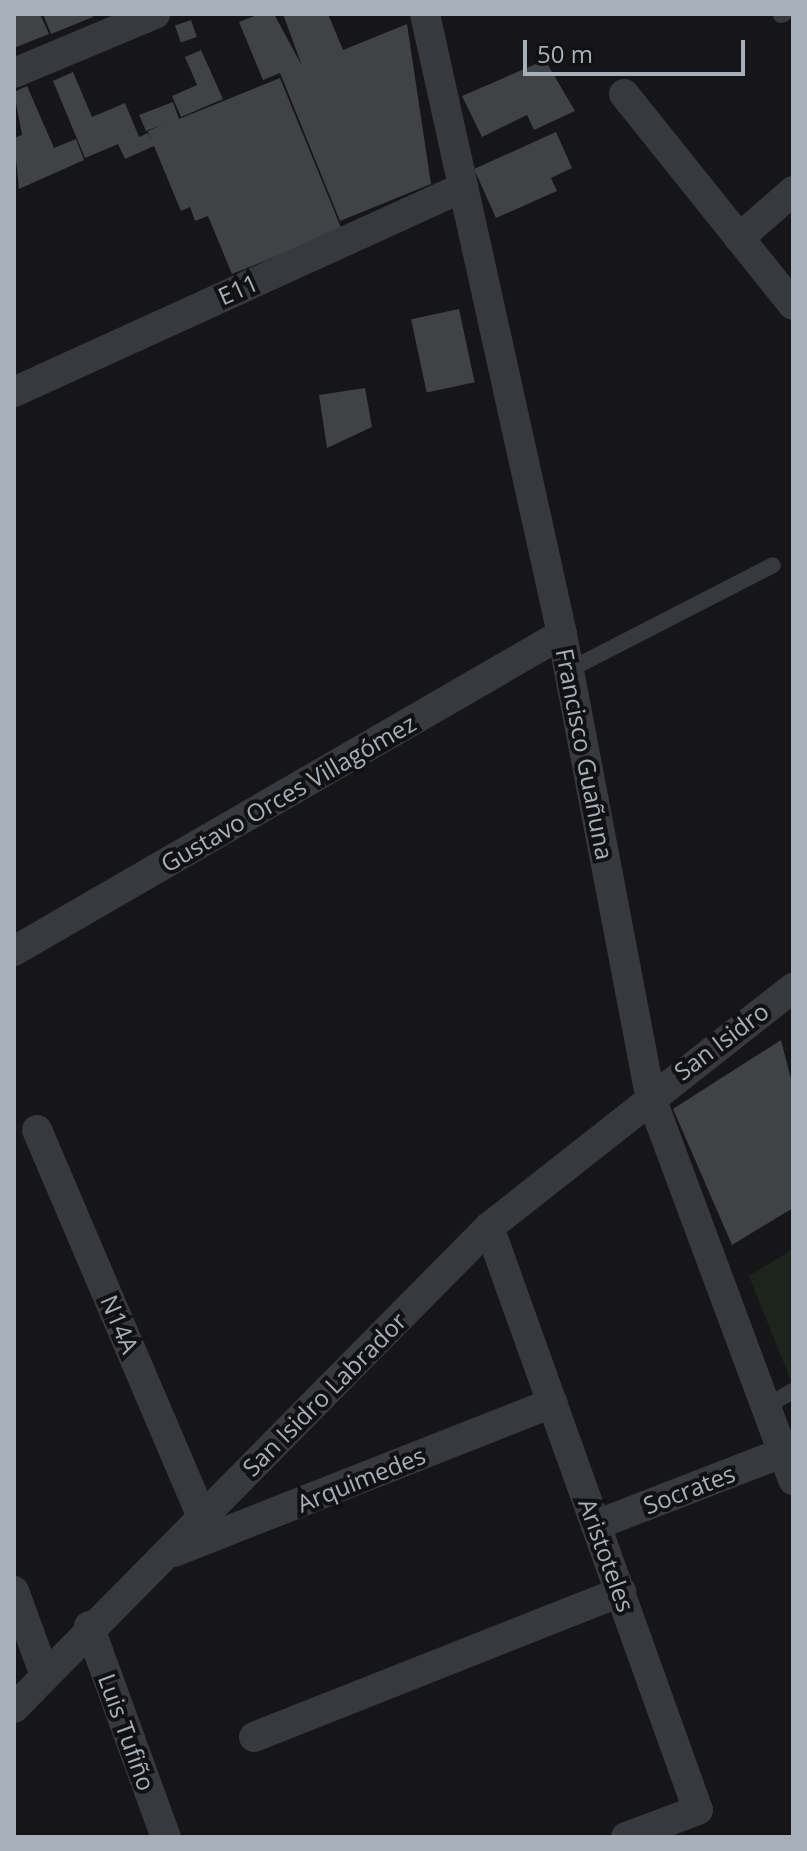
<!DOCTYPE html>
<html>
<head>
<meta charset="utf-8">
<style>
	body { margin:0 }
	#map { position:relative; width:807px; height:1851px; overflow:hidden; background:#161618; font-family:"Open Sans",sans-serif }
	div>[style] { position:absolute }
	.green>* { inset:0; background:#1c241c }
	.building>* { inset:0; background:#404245; transform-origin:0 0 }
	.lane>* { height:16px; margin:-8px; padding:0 8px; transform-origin:8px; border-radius:8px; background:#37393e }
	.street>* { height:30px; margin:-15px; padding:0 15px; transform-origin:15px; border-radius:15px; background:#37393e }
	span { translate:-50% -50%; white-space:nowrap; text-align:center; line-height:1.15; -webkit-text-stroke:8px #111113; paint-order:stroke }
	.street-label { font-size:24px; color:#a7b0b9 }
	.frame { position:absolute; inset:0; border:16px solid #a7b0b9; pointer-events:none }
	.scale { position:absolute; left:523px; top:40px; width:222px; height:36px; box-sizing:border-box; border:4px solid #a7b0b9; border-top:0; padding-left:10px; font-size:24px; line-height:28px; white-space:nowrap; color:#a7b0b9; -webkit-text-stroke:6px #111113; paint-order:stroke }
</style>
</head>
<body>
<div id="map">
	<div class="green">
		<div style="clip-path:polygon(793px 1249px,793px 1386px,749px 1276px)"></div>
	</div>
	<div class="building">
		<div style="clip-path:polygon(14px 14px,40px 14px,49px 34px,14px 48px)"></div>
		<div style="clip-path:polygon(43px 14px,92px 14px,93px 17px,51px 34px)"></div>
		<div style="clip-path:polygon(260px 14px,274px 14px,302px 66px,283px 14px,328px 14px,343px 50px,407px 24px,431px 184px,340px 221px,280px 73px,263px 80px,239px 22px)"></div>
		<div style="left:191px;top:20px;width:18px;height:17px;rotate:71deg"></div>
		<div style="clip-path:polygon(201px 50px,223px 99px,181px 117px,172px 96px,197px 85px,185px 57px)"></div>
		<div style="clip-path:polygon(545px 60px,575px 111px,534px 130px,527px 115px,482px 137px,462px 96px)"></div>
		<div style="clip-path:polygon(73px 72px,92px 117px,125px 103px,139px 137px,148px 133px,151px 141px,148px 131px,164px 124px,146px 131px,139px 115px,173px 102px,179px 119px,280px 78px,342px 230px,232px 274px,208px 216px,195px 221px,190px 207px,181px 211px,154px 146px,125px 159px,118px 144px,85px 158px,53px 81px)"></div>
		<div style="clip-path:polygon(27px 86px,54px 148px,76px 139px,84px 160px,19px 189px,14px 138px,22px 135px,14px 92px)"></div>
		<div style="clip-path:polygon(556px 132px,572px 168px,551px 178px,557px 191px,496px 218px,474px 169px)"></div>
		<div style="left:459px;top:309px;width:75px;height:49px;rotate:78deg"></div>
		<div style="clip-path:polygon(365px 388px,372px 427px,327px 448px,319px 395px)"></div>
		<div style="clip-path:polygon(781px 1040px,793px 1087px,793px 1208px,732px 1245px,673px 1109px)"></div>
	</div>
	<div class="lane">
		<div style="left:781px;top:15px;width:3px;rotate:-18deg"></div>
		<div style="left:569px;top:670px;width:229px;rotate:-27.2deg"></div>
		<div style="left:765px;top:1407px;width:32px;rotate:-30deg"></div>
	</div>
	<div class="street">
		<div style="left:425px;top:14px;width:635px;rotate:77.54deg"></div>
		<div style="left:562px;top:634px;width:469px;rotate:79.2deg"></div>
		<div style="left:650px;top:1095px;width:411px;rotate:69.6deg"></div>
		<div style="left:14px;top:73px;width:153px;rotate:-22.7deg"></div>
		<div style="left:624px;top:94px;width:270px;rotate:51.3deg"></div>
		<div style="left:739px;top:238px;width:72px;rotate:-41deg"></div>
		<div style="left:14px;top:392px;width:494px;rotate:-24.5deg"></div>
		<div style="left:14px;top:951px;width:633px;rotate:-30.05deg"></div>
		<div style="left:37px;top:1130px;width:421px;rotate:66.9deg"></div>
		<div style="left:489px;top:1227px;width:619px;rotate:70.28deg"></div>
		<div style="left:698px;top:1810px;width:77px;rotate:159.4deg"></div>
		<div style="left:596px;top:1525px;width:199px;rotate:-21.2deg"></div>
		<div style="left:174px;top:1552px;width:407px;rotate:-21.5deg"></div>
		<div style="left:14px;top:1591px;width:87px;rotate:69.9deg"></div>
		<div style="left:89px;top:1626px;width:225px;rotate:70deg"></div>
		<div style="left:14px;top:1708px;width:676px;rotate:-45.36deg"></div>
		<div style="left:489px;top:1227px;width:387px;rotate:-38.2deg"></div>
		<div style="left:254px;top:1737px;width:395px;rotate:-21.6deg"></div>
	</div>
	<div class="street-label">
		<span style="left:238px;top:289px;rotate:-24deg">E11</span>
		<span style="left:585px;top:754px;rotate:79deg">Francisco Guañuna</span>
		<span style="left:288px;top:793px;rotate:-30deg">Gustavo Orces Villagómez</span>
		<span style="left:721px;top:1041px;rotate:-37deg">San Isidro</span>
		<span style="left:120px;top:1324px;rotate:67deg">N14A</span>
		<span style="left:324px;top:1394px;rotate:-45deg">San Isidro Labrador</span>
		<span style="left:361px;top:1479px;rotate:-22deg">Arquimedes</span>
		<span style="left:689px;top:1489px;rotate:-21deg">Socrates</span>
		<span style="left:607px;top:1555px;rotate:70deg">Aristoteles</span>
		<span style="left:127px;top:1732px;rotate:70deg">Luis Tufiño</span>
	</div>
	<div class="frame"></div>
	<div class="scale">50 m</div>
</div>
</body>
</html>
